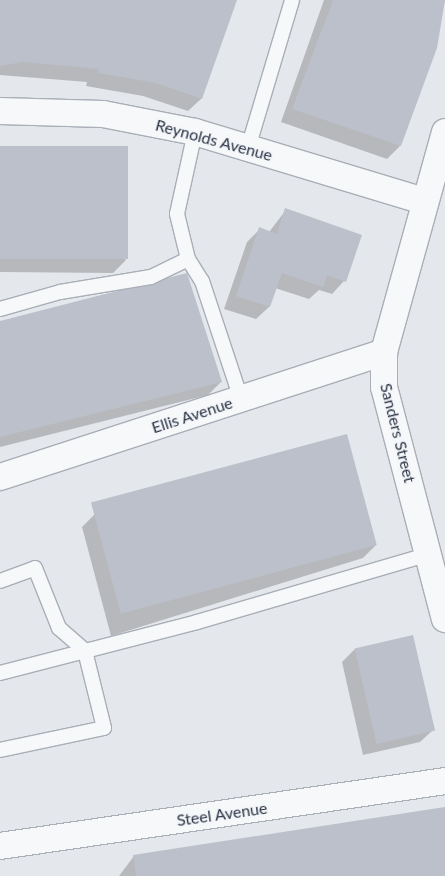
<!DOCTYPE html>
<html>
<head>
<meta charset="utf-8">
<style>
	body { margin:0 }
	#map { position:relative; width:445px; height:876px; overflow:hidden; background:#e4e7ec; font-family:Lato,sans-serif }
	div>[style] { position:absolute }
	.shadow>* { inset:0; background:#0003 }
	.building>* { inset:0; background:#bbc0ca; transform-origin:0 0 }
	.roads { filter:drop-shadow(1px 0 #a9aeb7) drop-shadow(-1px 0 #a9aeb7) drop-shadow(0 1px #a9aeb7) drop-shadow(0 -1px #a9aeb7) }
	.lane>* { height:14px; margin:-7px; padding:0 7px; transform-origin:7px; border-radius:7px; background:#f7f8fa }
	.street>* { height:26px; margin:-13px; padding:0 13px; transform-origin:13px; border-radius:13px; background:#f7f8fa }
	span { translate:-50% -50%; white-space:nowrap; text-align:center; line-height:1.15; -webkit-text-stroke:4.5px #f4f6f9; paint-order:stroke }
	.street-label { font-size:16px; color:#2b3445 }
</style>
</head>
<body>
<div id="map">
	<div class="shadow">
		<div style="clip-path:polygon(0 0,236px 0,201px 99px,188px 111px,143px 96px,86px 86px,87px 82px,0 75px)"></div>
		<div style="clip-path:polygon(324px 0,445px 0,400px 146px,387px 159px,281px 122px)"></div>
		<div style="clip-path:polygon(0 147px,126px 260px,113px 273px,0 272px)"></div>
		<div style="clip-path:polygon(286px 210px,344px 281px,332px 294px,319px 290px,309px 299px,275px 288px,269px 307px,256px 319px,224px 309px,247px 242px,260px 229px,269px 232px)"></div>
		<div style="clip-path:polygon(0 322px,221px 382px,208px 395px,0 447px)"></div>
		<div style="clip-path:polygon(95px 514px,376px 545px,363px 558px,111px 636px,82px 527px)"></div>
		<div style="clip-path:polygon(355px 649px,433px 730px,420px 742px,363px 755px,342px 662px)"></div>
		<div style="clip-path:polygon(445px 808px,445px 876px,119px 876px,134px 856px)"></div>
	</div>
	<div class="building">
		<div style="clip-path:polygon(0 0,237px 0,202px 99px,156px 83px,98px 73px,99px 69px,23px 62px,0 66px)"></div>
		<div style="clip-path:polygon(333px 0,445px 0,437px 48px,401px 146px,292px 109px)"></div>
		<div style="left:0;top:146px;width:128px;height:113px"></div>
		<div style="clip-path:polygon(285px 208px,362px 235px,346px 282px,327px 275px,323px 287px,282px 273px,270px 307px,236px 296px,259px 227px,277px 234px)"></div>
		<div style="clip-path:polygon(187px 273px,222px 382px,0 437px,0 321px)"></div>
		<div style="left:347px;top:434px;width:115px;height:265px;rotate:75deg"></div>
		<div style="left:413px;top:635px;width:98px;height:60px;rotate:77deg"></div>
		<div style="clip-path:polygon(445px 807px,445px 876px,136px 876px,133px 855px)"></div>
	</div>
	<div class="roads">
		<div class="lane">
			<div style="left:195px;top:132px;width:84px;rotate:102.4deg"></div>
			<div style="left:177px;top:214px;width:46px;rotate:76.3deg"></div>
			<div style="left:188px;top:259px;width:26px;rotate:58deg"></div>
			<div style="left:202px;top:281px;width:124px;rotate:71.7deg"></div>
			<div style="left:248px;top:148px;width:154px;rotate:-73.4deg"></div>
			<div style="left:0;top:309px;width:62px;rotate:-15.8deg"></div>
			<div style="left:60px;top:292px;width:92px;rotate:-9.4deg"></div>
			<div style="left:151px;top:277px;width:41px;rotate:-25.9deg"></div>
			<div style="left:0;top:581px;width:37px;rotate:-20deg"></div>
			<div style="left:35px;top:568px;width:65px;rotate:68.2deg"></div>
			<div style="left:59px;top:628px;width:35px;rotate:41deg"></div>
			<div style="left:85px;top:651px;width:79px;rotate:76.1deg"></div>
			<div style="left:104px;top:728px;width:106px;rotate:168.1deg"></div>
			<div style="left:0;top:673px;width:203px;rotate:-14.5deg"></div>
			<div style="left:197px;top:622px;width:242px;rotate:-16.3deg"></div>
		</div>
		<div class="street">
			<div style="left:0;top:111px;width:103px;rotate:1.7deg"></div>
			<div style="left:103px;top:114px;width:94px;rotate:11.1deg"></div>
			<div style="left:195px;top:132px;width:238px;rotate:16.8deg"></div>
			<div style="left:445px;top:132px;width:228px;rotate:105.5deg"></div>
			<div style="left:384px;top:352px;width:35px;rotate:90deg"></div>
			<div style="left:384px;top:387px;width:240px;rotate:75.3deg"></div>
			<div style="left:0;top:477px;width:404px;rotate:-18deg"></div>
			<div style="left:0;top:846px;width:450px;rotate:-8.3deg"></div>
		</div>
	</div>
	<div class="street-label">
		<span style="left:214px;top:140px;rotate:15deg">Reynolds Avenue</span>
		<span style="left:192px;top:415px;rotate:-18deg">Ellis Avenue</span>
		<span style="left:398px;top:433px;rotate:76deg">Sanders Street</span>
		<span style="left:222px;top:814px;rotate:-8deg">Steel Avenue</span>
	</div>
</div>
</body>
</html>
